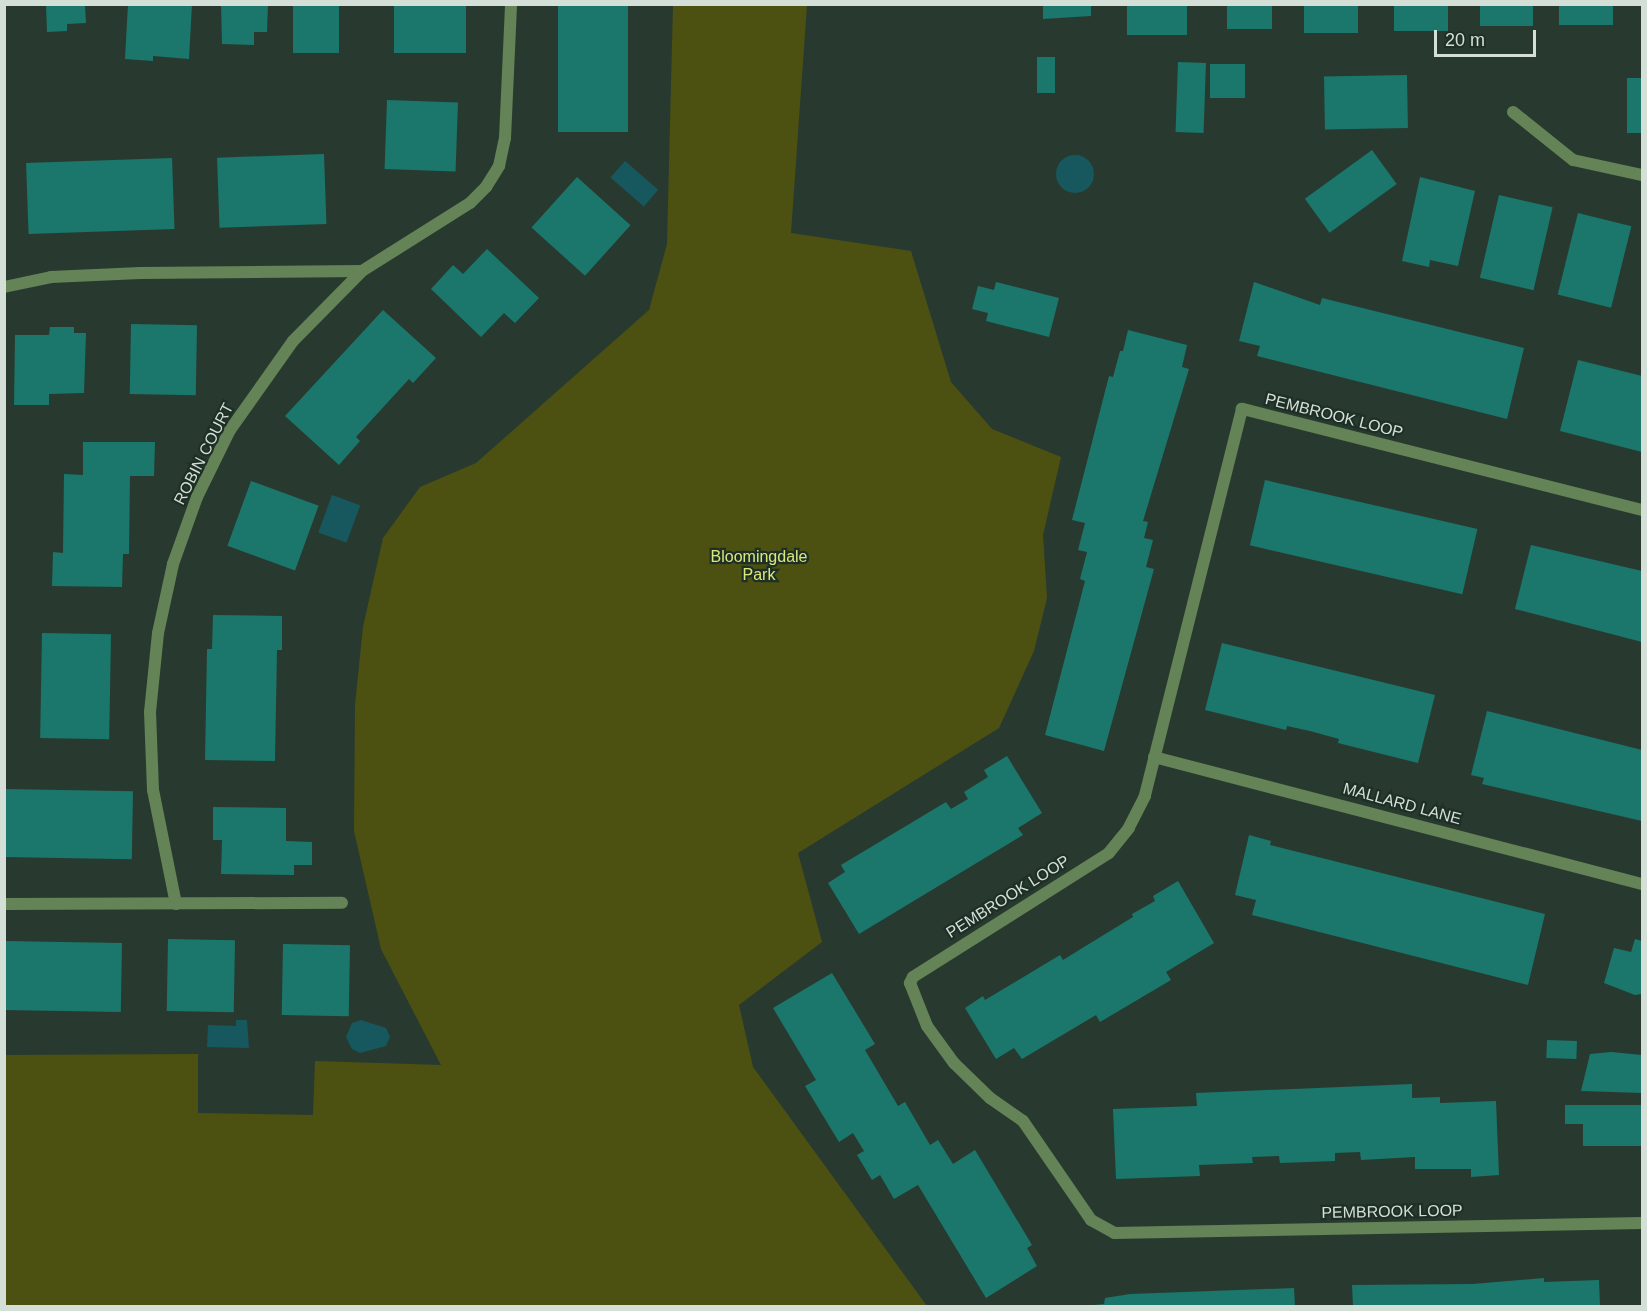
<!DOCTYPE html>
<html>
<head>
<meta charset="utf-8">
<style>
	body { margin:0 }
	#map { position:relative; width:1647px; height:1311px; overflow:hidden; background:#283a2f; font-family:Arial,sans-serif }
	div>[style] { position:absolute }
	.green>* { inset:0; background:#4c5112 }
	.water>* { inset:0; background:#17585e; transform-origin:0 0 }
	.round { border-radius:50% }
	.building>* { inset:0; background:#1b776b; transform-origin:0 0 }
	.minor>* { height:12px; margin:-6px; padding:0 6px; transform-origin:6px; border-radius:6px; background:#648356 }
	span { translate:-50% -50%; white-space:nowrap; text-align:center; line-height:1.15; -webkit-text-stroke:4.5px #1e3026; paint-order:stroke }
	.street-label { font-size:16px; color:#d4dfd8 }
	.park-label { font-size:16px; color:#dbe778 }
	.frame { position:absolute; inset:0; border:6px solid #d4dfd8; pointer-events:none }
	.scale { position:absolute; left:1434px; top:30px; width:102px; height:27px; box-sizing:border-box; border:3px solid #d4dfd8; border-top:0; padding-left:8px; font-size:18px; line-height:21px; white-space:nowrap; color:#d4dfd8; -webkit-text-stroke:4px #1e3026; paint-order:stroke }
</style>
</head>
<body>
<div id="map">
	<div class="green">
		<div style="clip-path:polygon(673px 5px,807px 5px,791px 233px,911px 251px,951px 382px,992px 429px,1061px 457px,1043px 535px,1047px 598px,1034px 651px,999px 728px,798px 853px,822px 942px,739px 1005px,753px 1067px,927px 1306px,5px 1306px,5px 1055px,198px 1054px,198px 1113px,313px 1115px,315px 1061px,441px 1065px,381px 949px,354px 831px,355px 705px,363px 627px,383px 538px,420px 487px,476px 463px,649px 310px,667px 244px)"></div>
	</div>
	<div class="water">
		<div class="round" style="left:1056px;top:155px;width:38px;height:38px"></div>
		<div style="left:625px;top:161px;width:44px;height:22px;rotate:41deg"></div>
		<div style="left:332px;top:495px;width:30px;height:40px;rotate:20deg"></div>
		<div style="clip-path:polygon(236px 1020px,247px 1020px,249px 1048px,207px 1047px,208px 1025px,236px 1026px)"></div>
		<div style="clip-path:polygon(361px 1020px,386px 1028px,390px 1037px,386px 1046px,360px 1053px,352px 1049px,346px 1037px,352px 1023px)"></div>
	</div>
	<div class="building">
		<div style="clip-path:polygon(128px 4px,192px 4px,189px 59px,153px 56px,153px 61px,125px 59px)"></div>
		<div style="clip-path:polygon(221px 4px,268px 4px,267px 32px,254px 32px,254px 45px,222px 44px)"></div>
		<div style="left:293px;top:4px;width:46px;height:49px"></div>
		<div style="left:394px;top:4px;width:72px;height:49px"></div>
		<div style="left:558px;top:4px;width:70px;height:128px"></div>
		<div style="clip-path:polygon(1043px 4px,1091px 4px,1091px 16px,1043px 19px)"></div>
		<div style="left:1187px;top:4px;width:31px;height:60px;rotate:90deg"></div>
		<div style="left:1227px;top:4px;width:45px;height:25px"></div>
		<div style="left:1304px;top:4px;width:54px;height:29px"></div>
		<div style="left:1394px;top:4px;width:54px;height:27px"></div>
		<div style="left:1480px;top:4px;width:53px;height:22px"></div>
		<div style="left:1559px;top:4px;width:54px;height:21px"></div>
		<div style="clip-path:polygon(46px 5px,85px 5px,86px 23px,67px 24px,67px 31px,47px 32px)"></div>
		<div style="left:1037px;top:57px;width:18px;height:36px"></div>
		<div style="left:1178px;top:62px;width:28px;height:70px;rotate:2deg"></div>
		<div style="left:1210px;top:64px;width:35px;height:34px"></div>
		<div style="left:1407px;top:75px;width:53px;height:83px;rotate:89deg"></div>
		<div style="left:1627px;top:78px;width:15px;height:55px"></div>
		<div style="left:387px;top:100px;width:71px;height:69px;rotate:2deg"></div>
		<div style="left:1372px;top:150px;width:42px;height:83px;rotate:54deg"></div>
		<div style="left:324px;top:154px;width:70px;height:107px;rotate:88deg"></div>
		<div style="left:172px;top:158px;width:71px;height:146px;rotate:88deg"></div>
		<div style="left:577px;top:177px;width:72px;height:68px;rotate:42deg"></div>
		<div style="clip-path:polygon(1420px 177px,1475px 191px,1458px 266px,1430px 260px,1429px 267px,1402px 261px)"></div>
		<div style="left:1499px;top:195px;width:55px;height:85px;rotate:13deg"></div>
		<div style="left:1578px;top:213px;width:55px;height:84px;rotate:14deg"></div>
		<div style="clip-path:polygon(487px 249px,539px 298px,515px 323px,504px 313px,481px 337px,431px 289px,453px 265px,463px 274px)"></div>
		<div style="clip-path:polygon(996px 282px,1059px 298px,1049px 337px,986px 321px,988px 313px,972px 309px,978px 286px,994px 290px)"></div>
		<div style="clip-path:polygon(1254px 282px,1320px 305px,1322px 298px,1524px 348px,1507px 419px,1257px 356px,1260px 346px,1239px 341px)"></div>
		<div style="clip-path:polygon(383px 310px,436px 358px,413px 383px,409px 379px,356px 437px,360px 441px,339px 465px,285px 416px)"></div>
		<div style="left:131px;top:324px;width:66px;height:70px;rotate:1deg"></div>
		<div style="clip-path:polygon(50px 327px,74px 327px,74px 333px,86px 333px,84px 393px,49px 394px,49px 405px,14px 405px,15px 335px,49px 335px)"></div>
		<div style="clip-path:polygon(1128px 330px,1187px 345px,1182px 367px,1189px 369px,1143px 521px,1148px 522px,1144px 538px,1153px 540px,1146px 567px,1154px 569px,1104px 751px,1045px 735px,1085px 581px,1080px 579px,1087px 552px,1078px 550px,1085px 523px,1072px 520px,1109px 376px,1113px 377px,1120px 351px,1123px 351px)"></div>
		<div style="clip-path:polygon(1578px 360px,1642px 376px,1642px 452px,1560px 431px)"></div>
		<div style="clip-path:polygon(83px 442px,155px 442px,154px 476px,130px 476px,129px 554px,123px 554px,122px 587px,52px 586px,53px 552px,63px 553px,64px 474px,83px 475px)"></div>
		<div style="left:1265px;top:480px;width:218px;height:67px;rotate:13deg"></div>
		<div style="left:251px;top:481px;width:72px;height:69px;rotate:20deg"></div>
		<div style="clip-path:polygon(1531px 545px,1642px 571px,1642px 642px,1515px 609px)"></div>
		<div style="clip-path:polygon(213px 615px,282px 616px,282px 650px,277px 650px,275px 761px,205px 760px,207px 649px,212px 649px)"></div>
		<div style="left:42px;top:633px;width:69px;height:105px;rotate:1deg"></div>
		<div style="clip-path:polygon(1222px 643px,1435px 695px,1418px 763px,1338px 743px,1339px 739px,1310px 731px,1287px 726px,1286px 730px,1205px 710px)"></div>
		<div style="clip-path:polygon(1487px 711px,1642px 750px,1642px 821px,1482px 784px,1484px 778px,1471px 775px)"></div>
		<div style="clip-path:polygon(1007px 756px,1042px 813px,1018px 828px,1023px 835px,859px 934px,828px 883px,845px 872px,841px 865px,946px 802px,951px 809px,968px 799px,964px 792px,988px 777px,984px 770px)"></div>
		<div style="left:4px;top:789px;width:129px;height:68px;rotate:1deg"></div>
		<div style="clip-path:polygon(213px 807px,286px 808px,286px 841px,312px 842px,312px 865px,294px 865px,294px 875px,221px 874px,222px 840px,213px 840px)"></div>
		<div style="clip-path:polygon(1249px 835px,1271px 841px,1270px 845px,1545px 914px,1528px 985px,1252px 915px,1256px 900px,1235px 895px)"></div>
		<div style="clip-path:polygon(1178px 881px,1214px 943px,1166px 972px,1171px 980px,1100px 1022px,1096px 1015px,1022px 1059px,1014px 1048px,996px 1059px,965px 1008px,983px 996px,985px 1000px,1060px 955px,1063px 960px,1084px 947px,1133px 917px,1132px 914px,1155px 901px,1153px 896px)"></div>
		<div style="left:168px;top:939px;width:67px;height:72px;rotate:1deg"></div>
		<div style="clip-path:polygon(1635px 939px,1642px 941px,1642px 994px,1635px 995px,1604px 983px,1614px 948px,1631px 952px)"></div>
		<div style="left:4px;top:941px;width:118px;height:69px;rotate:1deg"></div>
		<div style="left:283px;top:944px;width:67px;height:71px;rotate:1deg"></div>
		<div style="clip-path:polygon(832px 973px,875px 1044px,865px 1050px,898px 1106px,905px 1102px,930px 1145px,938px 1140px,953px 1164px,975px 1150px,1032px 1245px,1027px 1248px,1037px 1266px,986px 1298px,918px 1185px,894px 1199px,880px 1175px,872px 1180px,857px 1155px,864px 1151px,853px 1133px,839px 1142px,805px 1086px,816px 1080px,773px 1008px)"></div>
		<div style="left:1547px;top:1040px;width:30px;height:18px;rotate:2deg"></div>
		<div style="clip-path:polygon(1611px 1052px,1642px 1055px,1642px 1093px,1581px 1091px,1590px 1054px)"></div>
		<div style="clip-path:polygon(1412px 1084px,1412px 1098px,1440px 1097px,1440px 1103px,1496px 1101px,1499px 1175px,1471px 1177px,1471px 1169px,1415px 1169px,1415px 1157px,1361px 1160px,1360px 1152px,1335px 1153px,1335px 1161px,1280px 1163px,1279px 1156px,1252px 1157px,1253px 1163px,1199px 1165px,1200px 1176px,1116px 1179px,1113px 1109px,1197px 1106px,1196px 1093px)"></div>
		<div style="clip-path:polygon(1565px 1105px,1642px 1105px,1642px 1146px,1583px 1146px,1583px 1124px,1565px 1124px)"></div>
		<div style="clip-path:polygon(1544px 1278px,1544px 1282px,1599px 1280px,1600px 1306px,1353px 1306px,1352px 1285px,1473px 1284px)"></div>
		<div style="clip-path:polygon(1294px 1288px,1295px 1306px,1083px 1306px,1104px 1304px,1105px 1298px,1130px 1294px)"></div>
	</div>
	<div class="minor">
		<div style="left:1513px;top:112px;width:77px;rotate:38.7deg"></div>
		<div style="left:1573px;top:160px;width:71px;rotate:12.3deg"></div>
		<div style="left:4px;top:287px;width:48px;rotate:-12deg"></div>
		<div style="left:51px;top:277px;width:89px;rotate:-2.6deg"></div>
		<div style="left:140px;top:273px;width:222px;rotate:-0.5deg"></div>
		<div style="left:362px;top:271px;width:128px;rotate:-32.2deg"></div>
		<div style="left:470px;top:203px;width:23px;rotate:-45deg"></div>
		<div style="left:486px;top:187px;width:25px;rotate:-58deg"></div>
		<div style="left:499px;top:166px;width:29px;rotate:-78deg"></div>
		<div style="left:505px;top:138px;width:134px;rotate:-87.4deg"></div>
		<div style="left:1642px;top:510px;width:413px;rotate:-165.8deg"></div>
		<div style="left:1242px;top:409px;width:399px;rotate:104.1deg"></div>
		<div style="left:1145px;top:796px;width:36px;rotate:117deg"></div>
		<div style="left:1129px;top:828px;width:32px;rotate:129deg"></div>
		<div style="left:1109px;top:853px;width:232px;rotate:147.7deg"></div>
		<div style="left:913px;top:977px;width:7px;rotate:117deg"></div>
		<div style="left:910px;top:983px;width:46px;rotate:68.4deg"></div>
		<div style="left:927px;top:1026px;width:46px;rotate:53.9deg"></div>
		<div style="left:954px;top:1063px;width:50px;rotate:44.2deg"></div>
		<div style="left:990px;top:1098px;width:40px;rotate:34.9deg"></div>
		<div style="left:1023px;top:1121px;width:120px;rotate:55.5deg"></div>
		<div style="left:1091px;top:1220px;width:26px;rotate:29deg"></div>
		<div style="left:1114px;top:1233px;width:528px;rotate:-1.09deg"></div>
		<div style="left:1154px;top:757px;width:504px;rotate:14.59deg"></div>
		<div style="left:4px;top:904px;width:338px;rotate:-0.2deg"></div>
		<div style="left:176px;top:904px;width:116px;rotate:-101.4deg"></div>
		<div style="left:153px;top:790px;width:78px;rotate:-92.2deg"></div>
		<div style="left:150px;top:712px;width:79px;rotate:-84.2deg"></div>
		<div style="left:158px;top:633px;width:71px;rotate:-77.7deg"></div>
		<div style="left:173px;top:564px;width:71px;rotate:-70.3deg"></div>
		<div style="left:197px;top:497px;width:75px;rotate:-63.8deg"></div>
		<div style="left:230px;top:430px;width:109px;rotate:-54.7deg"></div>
		<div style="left:293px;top:341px;width:98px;rotate:-45.4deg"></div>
	</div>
	<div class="street-label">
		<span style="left:1334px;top:416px;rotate:14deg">PEMBROOK LOOP</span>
		<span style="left:204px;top:454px;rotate:-63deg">ROBIN COURT</span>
		<span style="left:1402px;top:804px;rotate:15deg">MALLARD LANE</span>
		<span style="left:1008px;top:897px;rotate:-32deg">PEMBROOK LOOP</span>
		<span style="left:1392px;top:1212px;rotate:-1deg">PEMBROOK LOOP</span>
	</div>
	<div class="park-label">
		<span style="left:759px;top:566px">Bloomingdale<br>Park</span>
	</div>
	<div class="frame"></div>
	<div class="scale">20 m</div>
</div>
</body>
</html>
